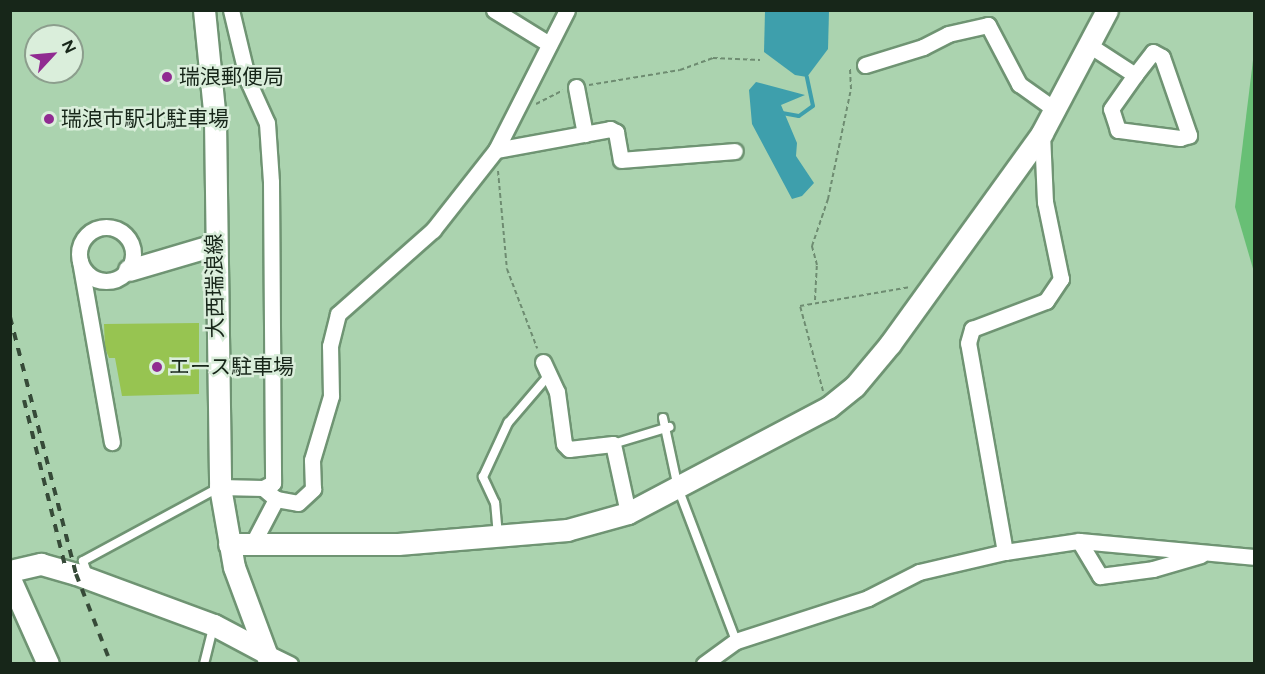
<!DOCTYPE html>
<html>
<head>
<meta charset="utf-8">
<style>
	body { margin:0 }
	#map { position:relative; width:1265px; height:674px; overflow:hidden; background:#abd3af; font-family:Figtree,"Noto Sans JP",sans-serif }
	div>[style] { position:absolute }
	.green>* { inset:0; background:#68bf75 }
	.water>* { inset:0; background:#3e9fac }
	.stream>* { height:4px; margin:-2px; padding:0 2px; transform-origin:2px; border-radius:2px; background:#3e9fac }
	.building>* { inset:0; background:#97c451 }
	.path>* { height:2px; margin-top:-1px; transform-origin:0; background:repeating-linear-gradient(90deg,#6e8c71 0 4.5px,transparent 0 7.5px) }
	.roads { filter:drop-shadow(2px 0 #6f9473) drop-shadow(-2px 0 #6f9473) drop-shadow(0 2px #6f9473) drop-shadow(0 -2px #6f9473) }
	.lane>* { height:8px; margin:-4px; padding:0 4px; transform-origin:4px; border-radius:4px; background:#fff }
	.street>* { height:15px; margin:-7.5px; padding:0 7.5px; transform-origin:7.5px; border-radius:7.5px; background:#fff }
	.street>.ring { margin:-7.5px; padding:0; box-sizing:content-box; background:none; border:15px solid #fff; border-radius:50% }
	.secondary>* { height:21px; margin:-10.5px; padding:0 10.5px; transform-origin:10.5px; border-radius:10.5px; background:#fff }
	.rail>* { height:4px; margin-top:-2px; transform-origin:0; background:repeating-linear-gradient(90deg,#364a38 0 8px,transparent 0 16px) }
	.dots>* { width:16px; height:16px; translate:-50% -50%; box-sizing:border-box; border:3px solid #daeedb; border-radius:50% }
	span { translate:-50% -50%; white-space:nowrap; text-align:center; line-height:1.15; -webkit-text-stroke:5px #daeedb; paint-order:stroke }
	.poi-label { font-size:21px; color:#172619 }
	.left { translate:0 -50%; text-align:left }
	.street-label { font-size:21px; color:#172619 }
	.frame { position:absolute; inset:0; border:12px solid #172619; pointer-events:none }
	.north { position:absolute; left:24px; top:24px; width:60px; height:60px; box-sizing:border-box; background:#daeedb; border:2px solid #8c9e8d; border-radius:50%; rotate:64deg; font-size:16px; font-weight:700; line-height:24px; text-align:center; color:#172619 }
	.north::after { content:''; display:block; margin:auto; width:21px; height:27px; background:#902b91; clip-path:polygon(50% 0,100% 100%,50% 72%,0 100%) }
</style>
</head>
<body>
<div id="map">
	<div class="green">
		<div style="clip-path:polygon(1254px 52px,1254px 272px,1235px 207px)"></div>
	</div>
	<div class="water">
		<div style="clip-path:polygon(765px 11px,829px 11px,828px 49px,807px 77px,795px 75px,764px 52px)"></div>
		<div style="clip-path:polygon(756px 82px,805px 95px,781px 105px,797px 143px,796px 156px,814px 183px,802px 196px,792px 199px,752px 124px,749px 90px)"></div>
	</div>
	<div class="stream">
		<div style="left:782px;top:113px;width:17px;rotate:10deg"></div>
		<div style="left:799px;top:116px;width:17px;rotate:-36deg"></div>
		<div style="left:813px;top:106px;width:30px;rotate:-102deg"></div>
	</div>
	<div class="building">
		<div style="clip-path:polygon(199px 323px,199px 394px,122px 396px,115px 358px,109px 358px,105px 348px,104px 324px)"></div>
	</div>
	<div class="path">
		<div style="left:589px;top:85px;width:92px;rotate:-9.4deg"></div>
		<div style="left:680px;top:70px;width:35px;rotate:-20deg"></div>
		<div style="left:713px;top:58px;width:47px;rotate:2.4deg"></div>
		<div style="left:536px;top:104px;width:30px;rotate:-27deg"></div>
		<div style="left:498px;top:171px;width:98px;rotate:84.8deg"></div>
		<div style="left:507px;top:269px;width:85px;rotate:69.2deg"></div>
		<div style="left:815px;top:300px;width:35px;rotate:-87deg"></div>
		<div style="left:817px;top:265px;width:20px;rotate:-105deg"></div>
		<div style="left:812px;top:246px;width:50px;rotate:-71.2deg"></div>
		<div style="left:828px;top:199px;width:112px;rotate:-78.2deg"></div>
		<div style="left:851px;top:89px;width:21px;rotate:-93deg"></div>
		<div style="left:823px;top:391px;width:88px;rotate:-105.1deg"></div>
		<div style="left:800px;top:306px;width:112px;rotate:-9.8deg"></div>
	</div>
	<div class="roads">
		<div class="lane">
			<div style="left:663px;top:418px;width:72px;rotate:77.9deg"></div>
			<div style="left:678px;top:488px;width:164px;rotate:69.2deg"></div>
			<div style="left:613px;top:444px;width:59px;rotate:-16.9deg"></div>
			<div style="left:498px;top:536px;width:33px;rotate:-95deg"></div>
			<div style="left:495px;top:503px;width:29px;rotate:-115deg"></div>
			<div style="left:483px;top:477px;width:60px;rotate:-65.2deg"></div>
			<div style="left:508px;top:423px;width:63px;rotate:-49.5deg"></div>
			<div style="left:88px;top:575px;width:15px;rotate:-110deg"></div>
			<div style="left:83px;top:561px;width:153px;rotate:-28.4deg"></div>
			<div style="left:204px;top:664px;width:38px;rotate:-76deg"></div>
		</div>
		<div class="street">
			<div style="left:231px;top:10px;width:73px;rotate:76.5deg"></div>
			<div style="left:248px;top:81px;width:46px;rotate:65.7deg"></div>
			<div style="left:267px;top:123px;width:59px;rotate:86.1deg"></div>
			<div style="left:271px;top:182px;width:301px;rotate:89.6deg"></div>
			<div style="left:273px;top:483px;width:11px;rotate:153deg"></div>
			<div style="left:263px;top:488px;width:17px;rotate:40deg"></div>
			<div style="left:276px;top:499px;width:22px;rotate:10deg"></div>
			<div style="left:298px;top:503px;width:21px;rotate:-43deg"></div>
			<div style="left:313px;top:489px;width:29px;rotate:-92deg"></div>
			<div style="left:312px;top:460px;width:67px;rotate:-73.5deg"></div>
			<div style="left:331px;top:396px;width:50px;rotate:-91.1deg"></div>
			<div style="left:330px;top:346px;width:33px;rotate:-76deg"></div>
			<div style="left:338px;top:314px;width:127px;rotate:-41.5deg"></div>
			<div style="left:433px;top:230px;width:102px;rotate:-51.8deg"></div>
			<div style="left:496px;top:150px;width:157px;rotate:-63.1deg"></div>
			<div style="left:494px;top:10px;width:65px;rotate:31.7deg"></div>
			<div style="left:1089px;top:45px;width:55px;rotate:33.1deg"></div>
			<div style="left:1135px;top:75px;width:29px;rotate:-52deg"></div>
			<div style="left:1153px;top:52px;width:10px;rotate:29deg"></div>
			<div style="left:1162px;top:57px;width:83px;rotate:70.9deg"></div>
			<div style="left:1189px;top:135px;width:9px;rotate:162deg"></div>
			<div style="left:1180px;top:138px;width:63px;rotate:-172.6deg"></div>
			<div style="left:1118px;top:130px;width:22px;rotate:-108deg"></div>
			<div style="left:1111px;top:109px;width:42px;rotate:-54.8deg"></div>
			<div style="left:865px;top:65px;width:61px;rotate:-17.2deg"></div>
			<div style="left:923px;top:47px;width:28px;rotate:-27deg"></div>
			<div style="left:948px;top:34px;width:41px;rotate:-12.7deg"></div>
			<div style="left:988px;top:25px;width:67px;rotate:62.3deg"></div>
			<div style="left:1019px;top:84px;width:43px;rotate:35.5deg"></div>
			<div style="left:576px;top:87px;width:48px;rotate:79.2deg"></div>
			<div style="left:496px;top:150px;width:116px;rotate:-10.4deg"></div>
			<div style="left:610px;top:129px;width:7px;rotate:27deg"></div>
			<div style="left:616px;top:132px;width:28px;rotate:80deg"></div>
			<div style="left:621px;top:160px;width:114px;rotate:-4.5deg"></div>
			<div class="ring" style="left:79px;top:227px;width:39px;height:39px"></div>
			<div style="left:80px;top:261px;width:184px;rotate:80deg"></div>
			<div style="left:543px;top:362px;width:33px;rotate:65deg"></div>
			<div style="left:557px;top:392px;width:52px;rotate:82.3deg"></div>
			<div style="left:564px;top:444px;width:7px;rotate:45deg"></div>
			<div style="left:569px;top:449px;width:44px;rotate:-6.5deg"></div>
			<div style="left:613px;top:444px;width:71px;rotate:77.7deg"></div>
			<div style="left:220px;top:487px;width:43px;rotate:1.3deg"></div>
			<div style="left:1079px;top:541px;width:41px;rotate:59deg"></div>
			<div style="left:1100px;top:576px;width:53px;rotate:-7.5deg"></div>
			<div style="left:1153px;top:569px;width:50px;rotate:-16.3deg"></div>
			<div style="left:253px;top:543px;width:50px;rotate:-62.4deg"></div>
			<div style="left:1005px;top:552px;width:212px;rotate:-100deg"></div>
			<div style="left:968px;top:343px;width:15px;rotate:-74deg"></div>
			<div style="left:972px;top:329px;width:79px;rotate:-20.7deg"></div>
			<div style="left:1046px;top:301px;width:27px;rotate:-56deg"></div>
			<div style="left:1061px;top:279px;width:79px;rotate:-101.7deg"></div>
			<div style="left:1045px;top:202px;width:69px;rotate:-92.5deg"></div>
			<div style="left:265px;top:652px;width:28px;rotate:26deg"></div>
			<div style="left:704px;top:664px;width:39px;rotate:-36deg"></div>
			<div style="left:736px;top:641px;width:139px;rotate:-18deg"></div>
			<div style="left:868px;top:598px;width:57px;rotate:-27deg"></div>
			<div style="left:919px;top:572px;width:88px;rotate:-13.1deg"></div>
			<div style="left:1005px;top:552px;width:75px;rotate:-8.5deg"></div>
			<div style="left:1079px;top:541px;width:176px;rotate:5.2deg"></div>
		</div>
		<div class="secondary">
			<div style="left:204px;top:10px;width:111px;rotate:84.3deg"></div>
			<div style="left:215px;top:120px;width:367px;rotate:89.2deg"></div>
			<div style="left:220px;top:487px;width:81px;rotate:80.1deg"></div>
			<div style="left:234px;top:567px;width:103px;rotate:69.6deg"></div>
			<div style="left:129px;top:270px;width:89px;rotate:-16.4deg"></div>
			<div style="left:229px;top:544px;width:169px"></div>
			<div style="left:398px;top:544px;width:170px;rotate:-4.7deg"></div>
			<div style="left:567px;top:530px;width:63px;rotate:-15.6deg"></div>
			<div style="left:628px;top:513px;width:227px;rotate:-27.8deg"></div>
			<div style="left:829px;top:407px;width:33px;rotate:-39deg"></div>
			<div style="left:855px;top:386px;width:55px;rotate:-50.2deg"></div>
			<div style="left:890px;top:344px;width:260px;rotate:-54.2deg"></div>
			<div style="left:1042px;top:133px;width:139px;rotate:-62.1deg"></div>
			<div style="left:10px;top:571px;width:32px;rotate:-13deg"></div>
			<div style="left:41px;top:564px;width:36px;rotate:16deg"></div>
			<div style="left:76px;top:574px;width:147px;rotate:20.3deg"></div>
			<div style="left:214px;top:625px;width:58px;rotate:27.9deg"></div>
			<div style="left:10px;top:579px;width:93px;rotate:65.9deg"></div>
		</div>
	</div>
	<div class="rail">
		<div style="left:10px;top:317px;width:265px;rotate:75.6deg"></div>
		<div style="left:76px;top:574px;width:97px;rotate:68.7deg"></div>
		<div style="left:24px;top:400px;width:171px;rotate:76.1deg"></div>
	</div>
	<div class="dots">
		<div style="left:167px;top:77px;background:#902b91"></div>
		<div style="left:49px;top:119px;background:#902b91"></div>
		<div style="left:157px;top:367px;background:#902b91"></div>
	</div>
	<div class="poi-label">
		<span class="left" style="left:179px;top:77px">瑞浪郵便局</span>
		<span class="left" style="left:61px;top:119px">瑞浪市駅北駐車場</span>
		<span class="left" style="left:169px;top:367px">エース駐車場</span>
	</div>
	<div class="street-label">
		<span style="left:215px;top:286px;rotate:-91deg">大西瑞浪線</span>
	</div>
	<div class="frame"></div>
	<div class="north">N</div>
</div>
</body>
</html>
